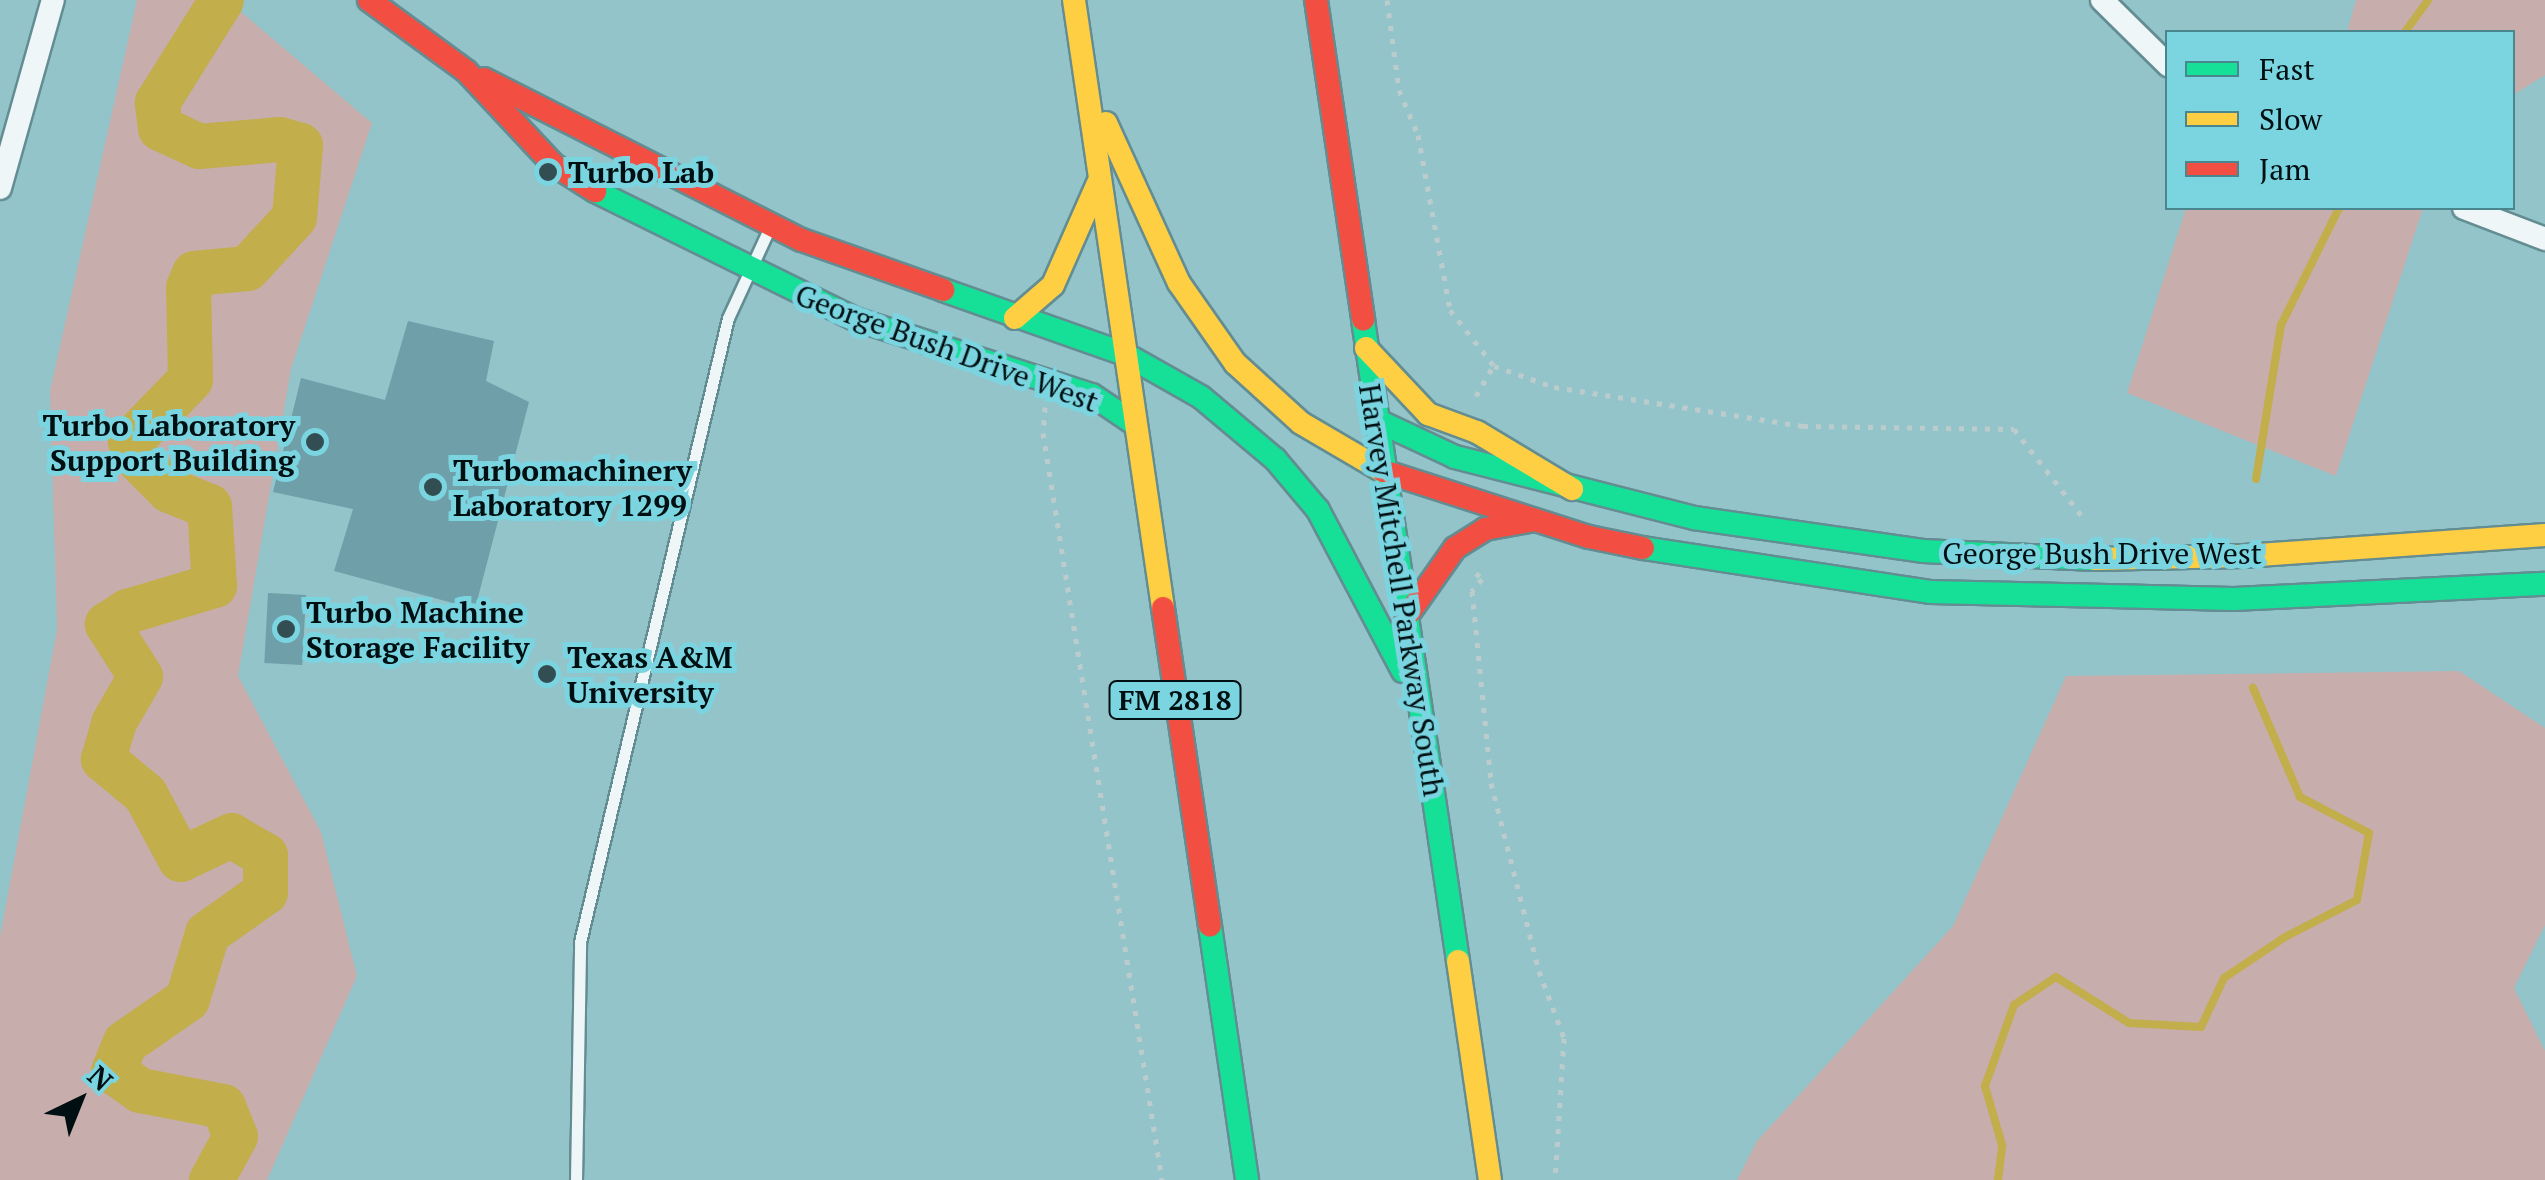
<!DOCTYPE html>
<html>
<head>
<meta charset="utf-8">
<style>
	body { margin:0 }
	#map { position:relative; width:2545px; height:1180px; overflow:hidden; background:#92c4ca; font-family:"PT Serif",serif }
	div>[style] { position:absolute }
	.green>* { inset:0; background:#c7adab }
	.stream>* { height:8px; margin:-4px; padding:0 4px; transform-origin:4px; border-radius:4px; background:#c2ae4b }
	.river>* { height:45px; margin:-22.5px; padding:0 22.5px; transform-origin:22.5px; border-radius:22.5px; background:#c2ae4b }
	.building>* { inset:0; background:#6f9fa9; transform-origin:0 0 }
	.path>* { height:5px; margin-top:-2.5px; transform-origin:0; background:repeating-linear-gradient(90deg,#bccccd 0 5px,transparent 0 13px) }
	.roads { filter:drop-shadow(2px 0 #638d92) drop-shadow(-2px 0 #638d92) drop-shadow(0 2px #638d92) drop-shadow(0 -2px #638d92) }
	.lane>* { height:11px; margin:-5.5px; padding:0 5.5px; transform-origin:5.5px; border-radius:5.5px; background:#eff6f7 }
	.street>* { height:22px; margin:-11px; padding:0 11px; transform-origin:11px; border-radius:11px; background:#eff6f7 }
	.fast>* { height:22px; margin:-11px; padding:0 11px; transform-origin:11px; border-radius:11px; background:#16e098 }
	.slow>* { height:22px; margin:-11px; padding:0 11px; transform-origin:11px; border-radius:11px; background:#ffcf43 }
	.jam>* { height:22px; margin:-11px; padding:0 11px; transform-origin:11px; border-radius:11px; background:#f24e42 }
	.dots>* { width:28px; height:28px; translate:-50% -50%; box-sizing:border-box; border:5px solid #7bd5e1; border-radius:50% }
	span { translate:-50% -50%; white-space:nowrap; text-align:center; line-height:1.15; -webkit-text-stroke:10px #7bd5e1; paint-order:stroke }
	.shield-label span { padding:2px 8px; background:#7bd5e1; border:2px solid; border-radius:8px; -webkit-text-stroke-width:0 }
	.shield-label { font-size:28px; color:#000f11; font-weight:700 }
	.poi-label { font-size:30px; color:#000f11; font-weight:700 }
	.left { translate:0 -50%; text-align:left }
	.right { translate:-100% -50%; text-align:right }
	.street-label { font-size:30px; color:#000f11 }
	.legend { position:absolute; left:2165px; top:30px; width:350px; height:180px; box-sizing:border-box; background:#7bd5e1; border:2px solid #4a868e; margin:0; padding:12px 18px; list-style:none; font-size:30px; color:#000f11 }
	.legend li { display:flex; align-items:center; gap:20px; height:50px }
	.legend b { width:50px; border:2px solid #4a868e }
	.north { position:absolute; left:30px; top:1050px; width:100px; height:100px; -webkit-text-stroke:8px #7bd5e1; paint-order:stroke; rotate:43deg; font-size:28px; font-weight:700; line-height:40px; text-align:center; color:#000f11 }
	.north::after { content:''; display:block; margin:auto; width:35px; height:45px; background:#000f11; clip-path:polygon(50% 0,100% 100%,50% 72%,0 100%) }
</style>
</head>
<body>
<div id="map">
	<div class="green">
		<div style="clip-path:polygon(137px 0,227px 0,372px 123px,291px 369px,238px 676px,321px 832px,357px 976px,267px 1180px,0 1180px,0 937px,57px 629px,50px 391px)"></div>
		<div style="clip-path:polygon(2356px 0,2545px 0,2545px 75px,2513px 95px,2512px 32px,2347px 32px)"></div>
		<div style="clip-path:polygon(2186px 208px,2423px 208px,2336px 476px,2127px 393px)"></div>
		<div style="clip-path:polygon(2459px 671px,2545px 728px,2545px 925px,2514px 988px,2545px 1051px,2545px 1180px,1737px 1180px,1757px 1141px,1953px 926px,2066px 676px)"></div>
	</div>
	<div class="stream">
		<div style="left:2405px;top:32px;width:39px;rotate:-54deg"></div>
		<div style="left:2256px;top:479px;width:156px;rotate:-80.8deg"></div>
		<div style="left:2281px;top:325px;width:131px;rotate:-63.6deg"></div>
		<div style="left:1998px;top:1180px;width:35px;rotate:-83deg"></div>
		<div style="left:2002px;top:1145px;width:61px;rotate:-106.1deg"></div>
		<div style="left:1985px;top:1086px;width:86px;rotate:-70.3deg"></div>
		<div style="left:2014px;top:1005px;width:50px;rotate:-33.7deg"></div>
		<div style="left:2056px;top:977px;width:86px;rotate:32.2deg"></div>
		<div style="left:2129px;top:1023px;width:72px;rotate:3.2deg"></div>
		<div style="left:2201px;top:1027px;width:54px;rotate:-64.9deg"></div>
		<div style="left:2224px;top:978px;width:73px;rotate:-33.9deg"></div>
		<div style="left:2285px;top:937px;width:81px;rotate:-27.2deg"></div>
		<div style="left:2357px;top:900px;width:68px;rotate:-79.8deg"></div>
		<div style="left:2369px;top:833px;width:78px;rotate:-152.4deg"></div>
		<div style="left:2300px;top:797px;width:119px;rotate:-113.3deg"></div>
	</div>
	<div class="river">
		<div style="left:211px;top:1180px;width:50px;rotate:-61.4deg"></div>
		<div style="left:235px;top:1136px;width:32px;rotate:-112deg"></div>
		<div style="left:223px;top:1106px;width:85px;rotate:-169.1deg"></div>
		<div style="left:140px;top:1090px;width:33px;rotate:-145deg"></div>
		<div style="left:113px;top:1071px;width:31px;rotate:-68deg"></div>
		<div style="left:125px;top:1042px;width:75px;rotate:-34.7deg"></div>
		<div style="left:187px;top:999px;width:69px;rotate:-73.1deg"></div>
		<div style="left:207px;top:933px;width:71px;rotate:-35.3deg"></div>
		<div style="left:265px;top:892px;width:37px;rotate:-90deg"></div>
		<div style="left:265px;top:855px;width:39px;rotate:-150deg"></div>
		<div style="left:231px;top:835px;width:56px;rotate:154.8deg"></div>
		<div style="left:180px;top:859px;width:74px;rotate:-118.3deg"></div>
		<div style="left:145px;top:794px;width:55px;rotate:-140.2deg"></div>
		<div style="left:103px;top:759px;width:37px;rotate:-74deg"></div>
		<div style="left:113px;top:723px;width:54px;rotate:-60.1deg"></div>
		<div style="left:140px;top:676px;width:62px;rotate:-122.4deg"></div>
		<div style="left:107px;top:624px;width:24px;rotate:-33deg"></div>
		<div style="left:127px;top:611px;width:91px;rotate:-16.6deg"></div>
		<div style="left:214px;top:585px;width:79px;rotate:-93.6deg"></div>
		<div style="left:209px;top:506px;width:43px;rotate:-158.2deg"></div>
		<div style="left:169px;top:490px;width:48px;rotate:-135deg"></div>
		<div style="left:135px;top:456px;width:16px;rotate:-108deg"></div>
		<div style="left:130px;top:441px;width:86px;rotate:-45.9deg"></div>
		<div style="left:190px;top:379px;width:92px;rotate:-91.2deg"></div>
		<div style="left:188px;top:287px;width:15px;rotate:-67deg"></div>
		<div style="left:194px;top:273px;width:53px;rotate:-5.4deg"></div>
		<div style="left:247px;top:268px;width:69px;rotate:-47.3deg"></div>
		<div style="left:294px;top:217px;width:72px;rotate:-85.2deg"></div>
		<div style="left:300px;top:145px;width:22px;rotate:-164deg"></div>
		<div style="left:279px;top:139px;width:80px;rotate:175deg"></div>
		<div style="left:199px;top:146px;width:43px;rotate:-155.2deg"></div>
		<div style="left:160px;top:128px;width:26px;rotate:-97deg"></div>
		<div style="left:157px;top:102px;width:120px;rotate:-57.9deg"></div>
	</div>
	<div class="building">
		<div style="clip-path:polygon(408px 321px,494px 341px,486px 381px,529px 402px,475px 609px,334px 571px,353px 509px,273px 492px,301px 378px,385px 400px)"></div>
		<div style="left:268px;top:593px;width:38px;height:70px;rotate:3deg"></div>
	</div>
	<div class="path">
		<div style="left:1387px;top:0;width:91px;rotate:82.4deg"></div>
		<div style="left:1399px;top:90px;width:49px;rotate:67.1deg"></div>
		<div style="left:1418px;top:135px;width:178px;rotate:79.6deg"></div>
		<div style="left:1450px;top:310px;width:71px;rotate:51.8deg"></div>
		<div style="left:1494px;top:366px;width:64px;rotate:19.3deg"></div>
		<div style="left:1554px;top:387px;width:252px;rotate:8.9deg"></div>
		<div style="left:1803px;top:426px;width:211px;rotate:0.8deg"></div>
		<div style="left:2014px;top:429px;width:110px;rotate:52deg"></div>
		<div style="left:1476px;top:396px;width:34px;rotate:-60deg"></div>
		<div style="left:1045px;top:407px;width:26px;rotate:94deg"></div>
		<div style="left:1043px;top:433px;width:756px;rotate:80.95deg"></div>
		<div style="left:1476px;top:573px;width:8px;rotate:45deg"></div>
		<div style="left:1482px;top:579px;width:16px;rotate:130deg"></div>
		<div style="left:1472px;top:591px;width:193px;rotate:84.3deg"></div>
		<div style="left:1491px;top:783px;width:194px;rotate:75.7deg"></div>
		<div style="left:1539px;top:971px;width:72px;rotate:69.5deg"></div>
		<div style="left:1564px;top:1038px;width:142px;rotate:93.6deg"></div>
	</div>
	<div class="roads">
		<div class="lane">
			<div style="left:576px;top:1180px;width:238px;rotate:-89deg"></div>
			<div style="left:580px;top:942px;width:641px;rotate:-76.66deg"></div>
			<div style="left:728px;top:318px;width:98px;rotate:-65.3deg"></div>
		</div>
		<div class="street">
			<div style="left:2102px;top:0;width:93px;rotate:44.6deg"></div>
			<div style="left:0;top:188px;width:195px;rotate:-74.3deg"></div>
			<div style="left:2464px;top:208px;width:87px;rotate:20.9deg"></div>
		</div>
		<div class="fast">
			<div style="left:595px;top:191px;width:290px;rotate:26.2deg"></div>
			<div style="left:855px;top:319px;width:249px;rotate:17.8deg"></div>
			<div style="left:1092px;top:395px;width:52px;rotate:34deg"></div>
			<div style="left:943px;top:290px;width:193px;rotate:19.4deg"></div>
			<div style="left:1363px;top:320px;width:648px;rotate:81.57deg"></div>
			<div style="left:1125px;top:354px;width:87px;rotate:29.5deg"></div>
			<div style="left:1201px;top:397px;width:97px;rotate:40deg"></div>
			<div style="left:1275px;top:459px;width:67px;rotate:49.9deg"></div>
			<div style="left:1318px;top:510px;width:182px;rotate:62.2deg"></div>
			<div style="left:1376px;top:420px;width:87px;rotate:25.1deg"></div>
			<div style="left:1455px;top:457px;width:247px;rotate:14.3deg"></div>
			<div style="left:1694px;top:518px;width:231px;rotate:8.2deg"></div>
			<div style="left:1923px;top:551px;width:171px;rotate:2.7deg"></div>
			<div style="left:1643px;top:548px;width:290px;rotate:8.7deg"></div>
			<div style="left:1930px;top:592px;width:304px;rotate:1.3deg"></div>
			<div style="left:2234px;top:599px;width:311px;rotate:-2.8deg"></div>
			<div style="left:1210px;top:926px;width:257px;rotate:81.7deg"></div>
		</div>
		<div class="slow">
			<div style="left:1074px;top:0;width:614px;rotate:81.67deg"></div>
			<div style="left:1106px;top:123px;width:176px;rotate:65.5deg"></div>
			<div style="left:1179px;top:283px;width:98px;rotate:55deg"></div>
			<div style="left:1235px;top:363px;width:89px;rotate:42.3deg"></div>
			<div style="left:1301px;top:423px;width:95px;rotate:30.3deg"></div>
			<div style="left:1015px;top:318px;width:50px;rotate:-41deg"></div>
			<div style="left:1053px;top:285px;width:111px;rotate:-66.2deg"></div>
			<div style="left:1366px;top:348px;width:91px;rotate:46.8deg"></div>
			<div style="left:1428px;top:414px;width:52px;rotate:20.2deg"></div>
			<div style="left:1477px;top:432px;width:111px;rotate:31deg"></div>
			<div style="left:2094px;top:559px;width:150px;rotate:-1.1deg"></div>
			<div style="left:2244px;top:556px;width:302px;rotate:-4deg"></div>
			<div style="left:1458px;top:961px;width:221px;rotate:81.7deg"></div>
		</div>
		<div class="jam">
			<div style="left:369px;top:0;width:120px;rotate:36.2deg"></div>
			<div style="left:466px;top:71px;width:129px;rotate:46.9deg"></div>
			<div style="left:554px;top:165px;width:49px;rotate:32.4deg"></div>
			<div style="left:1316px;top:0;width:323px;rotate:81.6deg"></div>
			<div style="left:484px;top:79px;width:356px;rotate:26.9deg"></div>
			<div style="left:802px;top:240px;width:150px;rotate:19.5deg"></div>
			<div style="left:1383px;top:471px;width:216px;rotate:17.8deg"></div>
			<div style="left:1589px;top:537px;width:55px;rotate:11.5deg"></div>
			<div style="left:1163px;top:608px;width:321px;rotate:81.6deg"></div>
			<div style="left:1407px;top:616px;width:83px;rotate:-54.8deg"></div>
			<div style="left:1455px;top:548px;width:36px;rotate:-32deg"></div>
			<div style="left:1485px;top:529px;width:51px;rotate:-10.2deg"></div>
		</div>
	</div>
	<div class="dots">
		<div style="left:548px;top:172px;background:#334e52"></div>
		<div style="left:315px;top:442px;background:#334e52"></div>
		<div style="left:433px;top:487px;background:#334e52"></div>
		<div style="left:286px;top:629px;background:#334e52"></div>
		<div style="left:547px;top:674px;background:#334e52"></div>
	</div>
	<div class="shield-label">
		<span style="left:1175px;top:700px">FM 2818</span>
	</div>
	<div class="poi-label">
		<span class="left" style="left:568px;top:172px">Turbo Lab</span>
		<span class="right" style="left:295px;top:442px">Turbo Laboratory<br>Support Building</span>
		<span class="left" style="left:453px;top:487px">Turbomachinery<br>Laboratory 1299</span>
		<span class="left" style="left:306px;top:629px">Turbo Machine<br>Storage Facility</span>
		<span class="left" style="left:567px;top:674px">Texas A&amp;M<br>University</span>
	</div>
	<div class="street-label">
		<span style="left:947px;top:348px;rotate:20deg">George Bush Drive West</span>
		<span style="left:2102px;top:553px">George Bush Drive West</span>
		<span style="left:1402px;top:590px;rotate:81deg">Harvey Mitchell Parkway South</span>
	</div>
	<ul class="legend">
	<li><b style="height:12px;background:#16e098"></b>Fast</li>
	<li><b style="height:12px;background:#ffcf43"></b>Slow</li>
	<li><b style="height:12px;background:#f24e42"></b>Jam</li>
	</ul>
	<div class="north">N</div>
</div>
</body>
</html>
